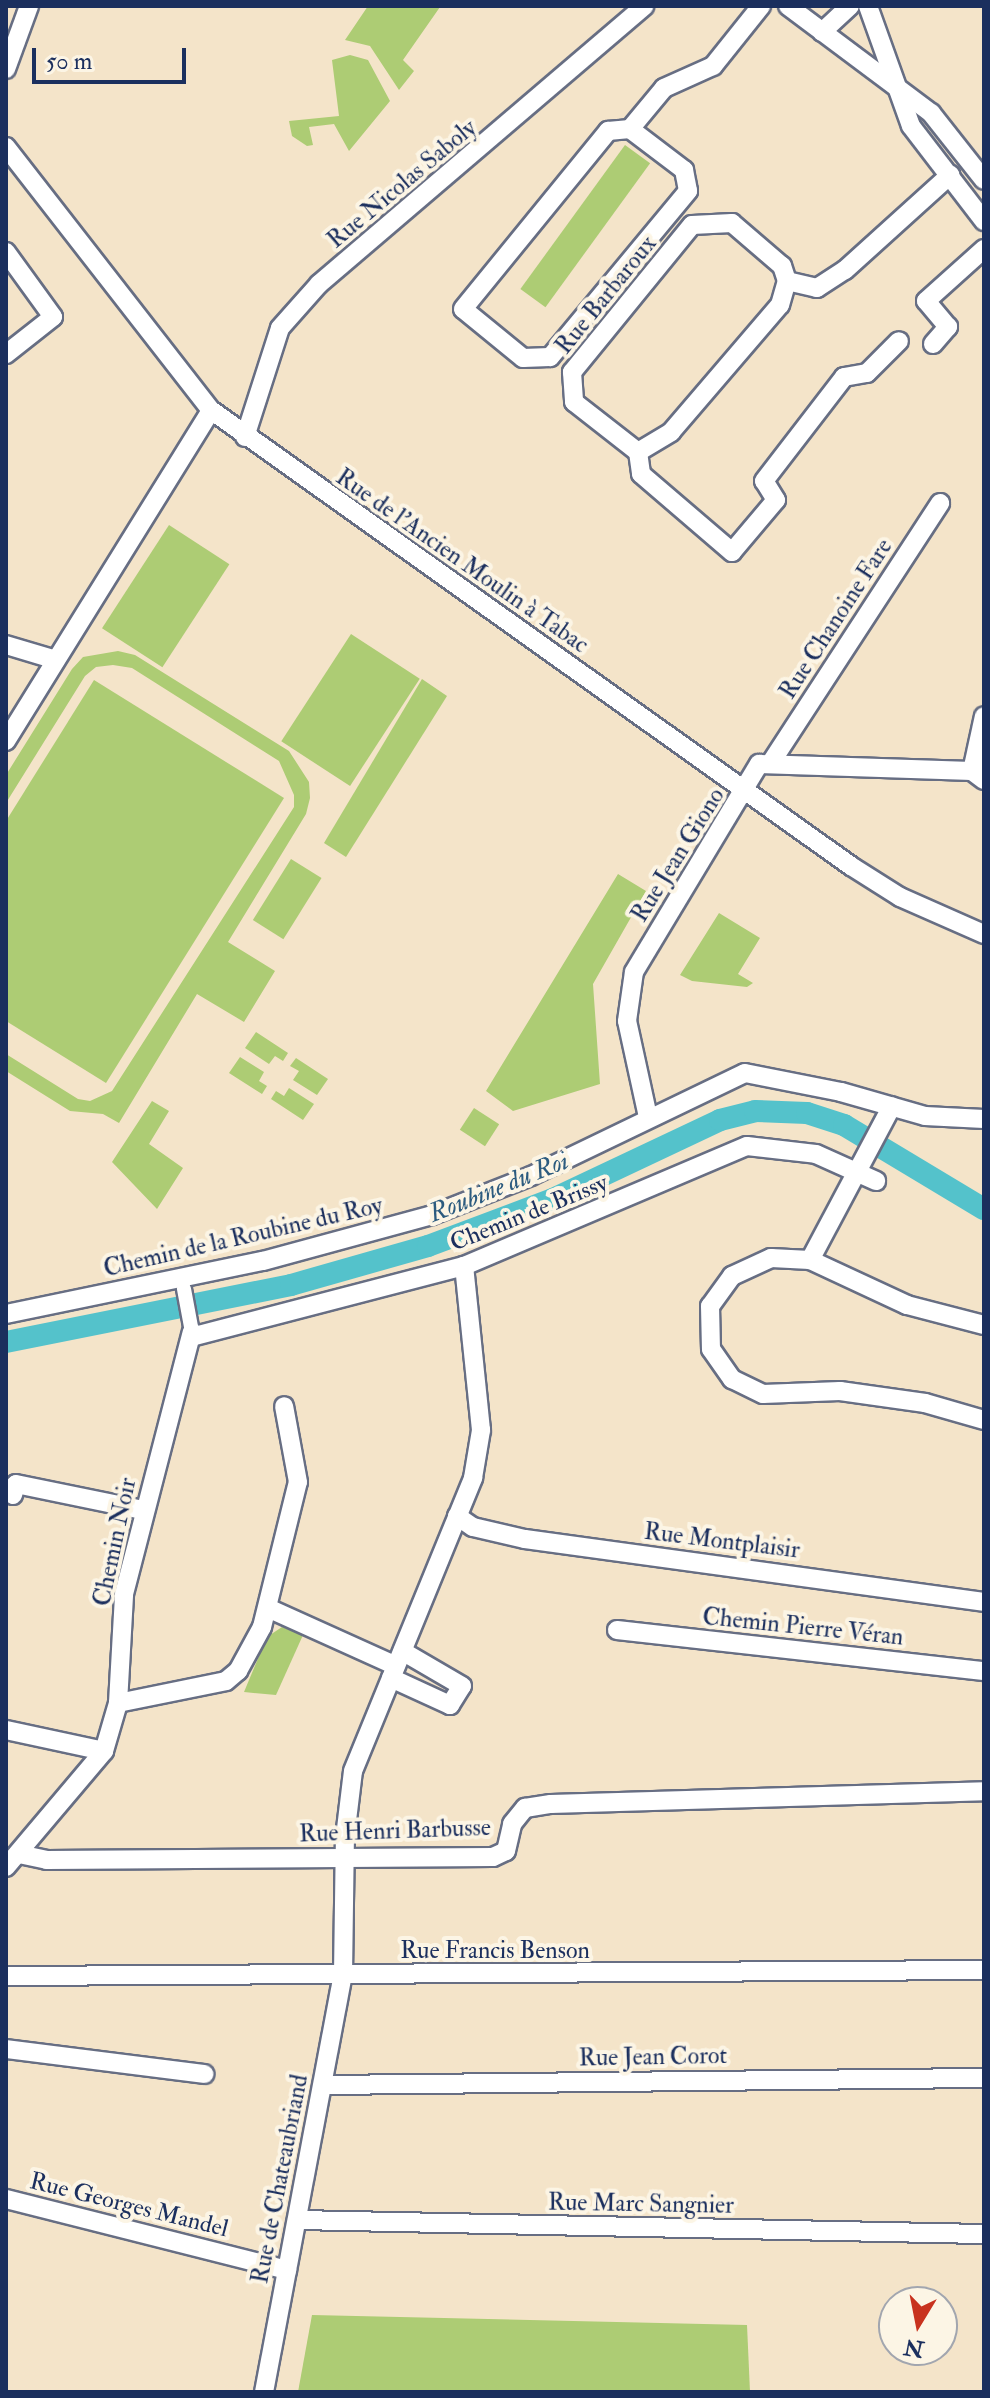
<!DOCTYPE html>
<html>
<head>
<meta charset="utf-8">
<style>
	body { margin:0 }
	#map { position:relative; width:990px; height:2398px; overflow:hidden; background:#f4e4c9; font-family:"IM FELL Double Pica",serif }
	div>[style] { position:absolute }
	.green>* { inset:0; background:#adcc74; transform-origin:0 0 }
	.canal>* { height:22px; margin:-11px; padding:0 11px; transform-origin:11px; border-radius:11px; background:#54c2cb }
	.roads { filter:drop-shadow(2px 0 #676e83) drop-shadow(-2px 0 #676e83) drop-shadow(0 2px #676e83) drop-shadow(0 -2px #676e83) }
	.pedestrian>* { height:14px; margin:-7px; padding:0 7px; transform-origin:7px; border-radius:7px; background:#fff }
	.minor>* { height:18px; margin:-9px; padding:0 9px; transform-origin:9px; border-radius:9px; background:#fff }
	span { translate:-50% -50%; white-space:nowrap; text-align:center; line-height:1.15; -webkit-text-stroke:8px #fcf5e5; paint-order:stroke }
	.street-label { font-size:24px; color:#1b2f5e }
	.water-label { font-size:26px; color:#2c5b7f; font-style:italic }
	.frame { position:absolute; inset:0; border:8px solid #1b2f5e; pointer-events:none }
	.north { position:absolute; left:878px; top:2286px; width:80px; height:80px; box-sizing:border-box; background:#fcf5e5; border:2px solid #a2a6af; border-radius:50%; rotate:190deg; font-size:22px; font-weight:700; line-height:32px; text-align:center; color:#1b2f5e }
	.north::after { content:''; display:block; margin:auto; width:28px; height:36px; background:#c8321e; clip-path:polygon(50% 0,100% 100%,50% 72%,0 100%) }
	.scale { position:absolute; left:32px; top:48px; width:154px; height:36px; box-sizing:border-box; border:4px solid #1b2f5e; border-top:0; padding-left:10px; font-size:24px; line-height:28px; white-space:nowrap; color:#1b2f5e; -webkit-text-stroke:6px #fcf5e5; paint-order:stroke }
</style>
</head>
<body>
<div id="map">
	<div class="green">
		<div style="clip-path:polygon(368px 6px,440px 7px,403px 60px,414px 71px,399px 90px,370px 46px,345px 40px)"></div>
		<div style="clip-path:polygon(350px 55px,368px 60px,390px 101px,349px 151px,334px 124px,309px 127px,313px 145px,307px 146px,292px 136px,289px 121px,339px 116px,332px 60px)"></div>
		<div style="left:625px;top:145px;width:31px;height:178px;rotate:36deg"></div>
		<div style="left:169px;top:525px;width:72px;height:123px;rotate:33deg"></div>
		<div style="left:351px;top:634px;width:82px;height:128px;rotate:33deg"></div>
		<div style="clip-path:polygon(118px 651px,135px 655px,289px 751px,309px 782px,310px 798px,306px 814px,228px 942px,275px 971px,244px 1022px,197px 994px,119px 1123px,103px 1114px,70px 1111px,6px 1071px,6px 1054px,78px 1099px,90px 1101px,112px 1091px,294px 807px,294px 795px,279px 761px,132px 668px,113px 665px,96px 667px,85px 676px,6px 803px,6px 775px,72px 669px,83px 657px)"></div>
		<div style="clip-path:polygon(422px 679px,447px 696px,346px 857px,324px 843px)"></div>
		<div style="clip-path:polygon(94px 680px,284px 798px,106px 1083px,6px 1021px,6px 821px)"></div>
		<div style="left:291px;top:859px;width:36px;height:72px;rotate:32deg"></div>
		<div style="clip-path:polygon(618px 874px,646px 891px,593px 984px,600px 1084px,513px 1111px,486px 1091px)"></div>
		<div style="clip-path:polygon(719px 913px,760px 938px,738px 974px,753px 983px,747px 987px,692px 981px,680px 975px)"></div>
		<div style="clip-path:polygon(256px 1032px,288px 1053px,283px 1061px,275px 1056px,269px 1064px,245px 1048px)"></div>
		<div style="clip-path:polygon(240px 1057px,264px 1072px,259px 1081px,267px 1086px,262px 1094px,229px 1073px)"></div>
		<div style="clip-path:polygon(296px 1058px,328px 1079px,317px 1095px,293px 1080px,299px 1071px,290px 1066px)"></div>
		<div style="clip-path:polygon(289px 1088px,314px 1104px,303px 1120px,271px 1099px,276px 1091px,284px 1096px)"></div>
		<div style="clip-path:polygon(152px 1101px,169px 1111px,149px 1144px,183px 1168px,157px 1209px,112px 1162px)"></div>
		<div style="left:474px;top:1108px;width:30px;height:26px;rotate:33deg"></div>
		<div style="clip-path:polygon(282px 1627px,303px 1635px,276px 1695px,244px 1692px,267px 1637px)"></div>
		<div style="clip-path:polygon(312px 2315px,747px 2325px,750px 2392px,298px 2392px)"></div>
	</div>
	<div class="canal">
		<div style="left:6px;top:1342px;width:291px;rotate:-11.3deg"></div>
		<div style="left:291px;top:1285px;width:142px;rotate:-15.9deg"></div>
		<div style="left:428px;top:1246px;width:134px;rotate:-20.6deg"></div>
		<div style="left:553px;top:1199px;width:185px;rotate:-25.3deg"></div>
		<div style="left:720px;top:1120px;width:36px;rotate:-14deg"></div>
		<div style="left:755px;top:1111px;width:52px;rotate:2.2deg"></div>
		<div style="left:807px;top:1113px;width:39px;rotate:18deg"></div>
		<div style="left:844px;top:1125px;width:163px;rotate:31deg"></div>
	</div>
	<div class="roads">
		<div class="pedestrian">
			<div style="left:184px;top:1289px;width:44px;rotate:79.5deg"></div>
		</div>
		<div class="minor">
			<div style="left:788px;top:6px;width:179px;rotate:36.8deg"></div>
			<div style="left:931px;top:113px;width:85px;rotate:51.7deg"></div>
			<div style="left:868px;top:6px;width:127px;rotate:70.3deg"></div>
			<div style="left:911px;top:126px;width:120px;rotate:52.5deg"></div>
			<div style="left:822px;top:32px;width:38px;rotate:-43deg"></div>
			<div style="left:6px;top:69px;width:67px;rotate:-69.9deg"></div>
			<div style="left:630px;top:129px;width:68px;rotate:37.2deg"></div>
			<div style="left:684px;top:170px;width:21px;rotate:79deg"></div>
			<div style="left:688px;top:191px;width:216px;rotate:129.7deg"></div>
			<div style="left:550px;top:357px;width:27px;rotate:178deg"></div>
			<div style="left:523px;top:358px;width:77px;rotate:-140.8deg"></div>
			<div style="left:463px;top:309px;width:230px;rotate:-50.8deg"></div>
			<div style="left:608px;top:131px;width:22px;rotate:-5deg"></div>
			<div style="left:630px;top:129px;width:53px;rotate:-50.3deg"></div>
			<div style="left:664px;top:88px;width:54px;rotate:-24.2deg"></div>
			<div style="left:713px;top:66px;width:77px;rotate:-51.3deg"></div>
			<div style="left:6px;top:147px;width:333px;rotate:52.1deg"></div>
			<div style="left:211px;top:410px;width:786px;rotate:35.47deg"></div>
			<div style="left:851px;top:866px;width:58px;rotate:32.3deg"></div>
			<div style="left:900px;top:897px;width:92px;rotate:23.8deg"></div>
			<div style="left:6px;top:252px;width:80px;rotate:54.1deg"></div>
			<div style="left:53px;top:317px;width:60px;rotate:141.8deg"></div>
			<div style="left:787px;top:281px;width:16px;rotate:-108deg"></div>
			<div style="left:782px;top:266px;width:66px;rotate:-139.3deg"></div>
			<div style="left:732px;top:223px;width:40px;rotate:177.1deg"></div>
			<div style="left:692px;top:225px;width:190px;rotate:129.2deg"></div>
			<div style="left:572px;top:372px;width:30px;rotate:86deg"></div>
			<div style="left:574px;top:402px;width:81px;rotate:38deg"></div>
			<div style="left:638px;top:452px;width:39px;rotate:-31deg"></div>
			<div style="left:671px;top:432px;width:167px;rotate:-49.4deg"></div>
			<div style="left:780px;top:305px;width:25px;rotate:-74deg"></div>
			<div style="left:787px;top:281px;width:31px;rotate:13deg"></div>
			<div style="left:817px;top:288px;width:33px;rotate:-33deg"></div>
			<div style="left:845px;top:270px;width:142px;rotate:-42.1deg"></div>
			<div style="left:933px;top:344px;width:23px;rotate:-49deg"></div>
			<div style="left:948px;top:327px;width:34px;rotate:-130deg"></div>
			<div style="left:926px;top:301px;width:78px;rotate:-41.9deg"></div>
			<div style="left:245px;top:437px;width:114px;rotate:-72.2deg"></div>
			<div style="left:280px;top:328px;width:59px;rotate:-48.4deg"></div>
			<div style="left:319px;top:284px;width:428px;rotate:-40.5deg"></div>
			<div style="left:638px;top:452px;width:22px;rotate:82deg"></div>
			<div style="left:641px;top:474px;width:120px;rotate:40.6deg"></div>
			<div style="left:732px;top:552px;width:68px;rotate:-49.8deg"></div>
			<div style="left:776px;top:500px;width:22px;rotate:-122deg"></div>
			<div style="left:764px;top:481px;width:131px;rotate:-52.4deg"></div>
			<div style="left:844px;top:377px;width:23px;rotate:-10deg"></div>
			<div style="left:867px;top:373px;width:45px;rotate:-45deg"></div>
			<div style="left:6px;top:645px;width:52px;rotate:16.7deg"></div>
			<div style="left:6px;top:741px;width:389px;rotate:-58.2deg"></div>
			<div style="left:772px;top:761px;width:308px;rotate:-56.9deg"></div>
			<div style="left:972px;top:771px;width:56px;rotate:-77.7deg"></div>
			<div style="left:648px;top:1117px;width:98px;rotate:-102.3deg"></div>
			<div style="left:627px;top:1021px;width:49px;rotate:-81.9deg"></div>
			<div style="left:634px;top:972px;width:243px;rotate:-59deg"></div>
			<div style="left:759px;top:764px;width:213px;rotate:1.9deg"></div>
			<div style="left:972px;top:771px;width:15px;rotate:37deg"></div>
			<div style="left:810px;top:1260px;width:174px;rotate:-62deg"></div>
			<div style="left:6px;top:1314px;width:262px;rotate:-11.7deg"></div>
			<div style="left:263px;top:1261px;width:175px;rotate:-15.2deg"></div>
			<div style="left:432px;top:1215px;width:106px;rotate:-21.5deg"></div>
			<div style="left:531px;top:1176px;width:237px;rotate:-25.7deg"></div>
			<div style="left:745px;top:1073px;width:98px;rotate:11.2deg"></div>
			<div style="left:841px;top:1092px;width:87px;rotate:15.9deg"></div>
			<div style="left:925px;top:1116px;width:59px;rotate:2.9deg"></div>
			<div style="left:984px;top:1325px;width:80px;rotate:-165.4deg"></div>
			<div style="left:907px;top:1305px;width:107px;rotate:-155.1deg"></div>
			<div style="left:810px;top:1260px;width:39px;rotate:-177deg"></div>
			<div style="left:771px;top:1258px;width:43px;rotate:155.2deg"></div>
			<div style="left:732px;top:1276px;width:37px;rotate:126deg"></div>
			<div style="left:710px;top:1306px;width:43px;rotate:88.7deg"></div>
			<div style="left:711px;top:1349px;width:37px;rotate:55deg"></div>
			<div style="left:732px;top:1379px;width:34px;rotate:26deg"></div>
			<div style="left:763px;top:1394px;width:77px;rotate:-2.2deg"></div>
			<div style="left:840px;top:1391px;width:86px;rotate:8deg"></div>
			<div style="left:925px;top:1403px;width:61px;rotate:16.1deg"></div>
			<div style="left:191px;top:1337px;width:282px;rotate:-14.6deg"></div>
			<div style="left:464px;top:1266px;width:307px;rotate:-23deg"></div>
			<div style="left:747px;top:1146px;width:69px;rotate:6.6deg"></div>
			<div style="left:816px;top:1154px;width:66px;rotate:24.2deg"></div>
			<div style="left:13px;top:1495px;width:11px;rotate:-75deg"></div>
			<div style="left:16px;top:1484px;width:130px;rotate:11.6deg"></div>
			<div style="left:457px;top:1516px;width:19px;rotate:35deg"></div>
			<div style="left:473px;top:1527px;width:53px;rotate:13deg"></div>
			<div style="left:525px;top:1539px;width:463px;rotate:7.8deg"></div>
			<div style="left:270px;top:1609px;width:138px;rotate:24.3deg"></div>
			<div style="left:617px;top:1630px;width:369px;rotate:6.4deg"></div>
			<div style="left:391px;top:1678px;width:65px;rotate:24.6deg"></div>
			<div style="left:450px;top:1705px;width:22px;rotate:-58deg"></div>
			<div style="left:462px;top:1686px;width:69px;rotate:-149.7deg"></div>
			<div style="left:118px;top:1703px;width:110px;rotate:-11.5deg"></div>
			<div style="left:226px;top:1681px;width:16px;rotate:-40deg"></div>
			<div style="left:238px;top:1671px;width:50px;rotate:-61.4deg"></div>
			<div style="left:262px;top:1627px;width:149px;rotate:-76.1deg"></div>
			<div style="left:298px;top:1482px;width:77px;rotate:-100.4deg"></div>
			<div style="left:6px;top:1730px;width:100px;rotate:12.1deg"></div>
			<div style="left:19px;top:1854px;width:29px;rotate:12deg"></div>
			<div style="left:47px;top:1860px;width:446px;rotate:-0.4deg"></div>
			<div style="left:493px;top:1857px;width:14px;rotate:-25deg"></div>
			<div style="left:506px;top:1851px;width:28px;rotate:-77deg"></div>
			<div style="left:512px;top:1824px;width:21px;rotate:-51deg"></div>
			<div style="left:525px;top:1808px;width:26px;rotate:-9deg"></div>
			<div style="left:551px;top:1804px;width:433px;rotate:-1.7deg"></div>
			<div style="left:6px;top:1867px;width:152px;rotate:-49.8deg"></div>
			<div style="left:104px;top:1751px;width:50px;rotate:-73.7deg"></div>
			<div style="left:118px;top:1703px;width:109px;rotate:-86.8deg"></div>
			<div style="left:124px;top:1594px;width:271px;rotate:-75.5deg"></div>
			<div style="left:6px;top:1976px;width:978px;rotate:-0.35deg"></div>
			<div style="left:6px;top:2049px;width:200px;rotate:7.2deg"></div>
			<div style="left:323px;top:2085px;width:661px;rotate:-0.61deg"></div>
			<div style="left:6px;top:2199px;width:290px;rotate:14.2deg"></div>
			<div style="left:297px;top:2220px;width:687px;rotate:1.17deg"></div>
			<div style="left:264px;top:2392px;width:424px;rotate:-79.3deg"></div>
			<div style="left:343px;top:1975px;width:138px;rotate:-89.2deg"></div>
			<div style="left:345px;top:1837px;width:66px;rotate:-83.1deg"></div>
			<div style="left:353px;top:1771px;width:317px;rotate:-67.7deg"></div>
			<div style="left:473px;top:1478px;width:49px;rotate:-80.5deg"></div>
			<div style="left:481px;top:1430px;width:165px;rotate:-95.9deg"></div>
		</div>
	</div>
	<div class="street-label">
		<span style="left:402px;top:184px;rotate:-40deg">Rue Nicolas Saboly</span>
		<span style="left:606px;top:295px;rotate:-51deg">Rue Barbaroux</span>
		<span style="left:462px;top:561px;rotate:35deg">Rue de l'Ancien Moulin à Tabac</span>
		<span style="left:836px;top:619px;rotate:-57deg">Rue Chanoine Fare</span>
		<span style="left:678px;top:855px;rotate:-58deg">Rue Jean Giono</span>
		<span style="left:529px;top:1213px;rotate:-22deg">Chemin de Brissy</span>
		<span style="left:243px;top:1237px;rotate:-13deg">Chemin de la Roubine du Roy</span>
		<span style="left:722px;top:1541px;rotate:7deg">Rue Montplaisir</span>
		<span style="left:115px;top:1542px;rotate:-78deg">Chemin Noir</span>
		<span style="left:803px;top:1627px;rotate:6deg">Chemin Pierre Véran</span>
		<span style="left:395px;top:1831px;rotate:-2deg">Rue Henri Barbusse</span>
		<span style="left:495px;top:1951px">Rue Francis Benson</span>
		<span style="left:653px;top:2057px;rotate:-1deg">Rue Jean Corot</span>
		<span style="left:280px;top:2179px;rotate:-79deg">Rue de Chateaubriand</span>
		<span style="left:641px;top:2204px;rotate:1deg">Rue Marc Sangnier</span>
		<span style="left:129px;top:2205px;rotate:14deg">Rue Georges Mandel</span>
	</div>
	<div class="water-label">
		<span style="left:499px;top:1188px;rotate:-22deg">Roubine du Roi</span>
	</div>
	<div class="frame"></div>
	<div class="north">N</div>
	<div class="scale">50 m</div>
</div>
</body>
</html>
